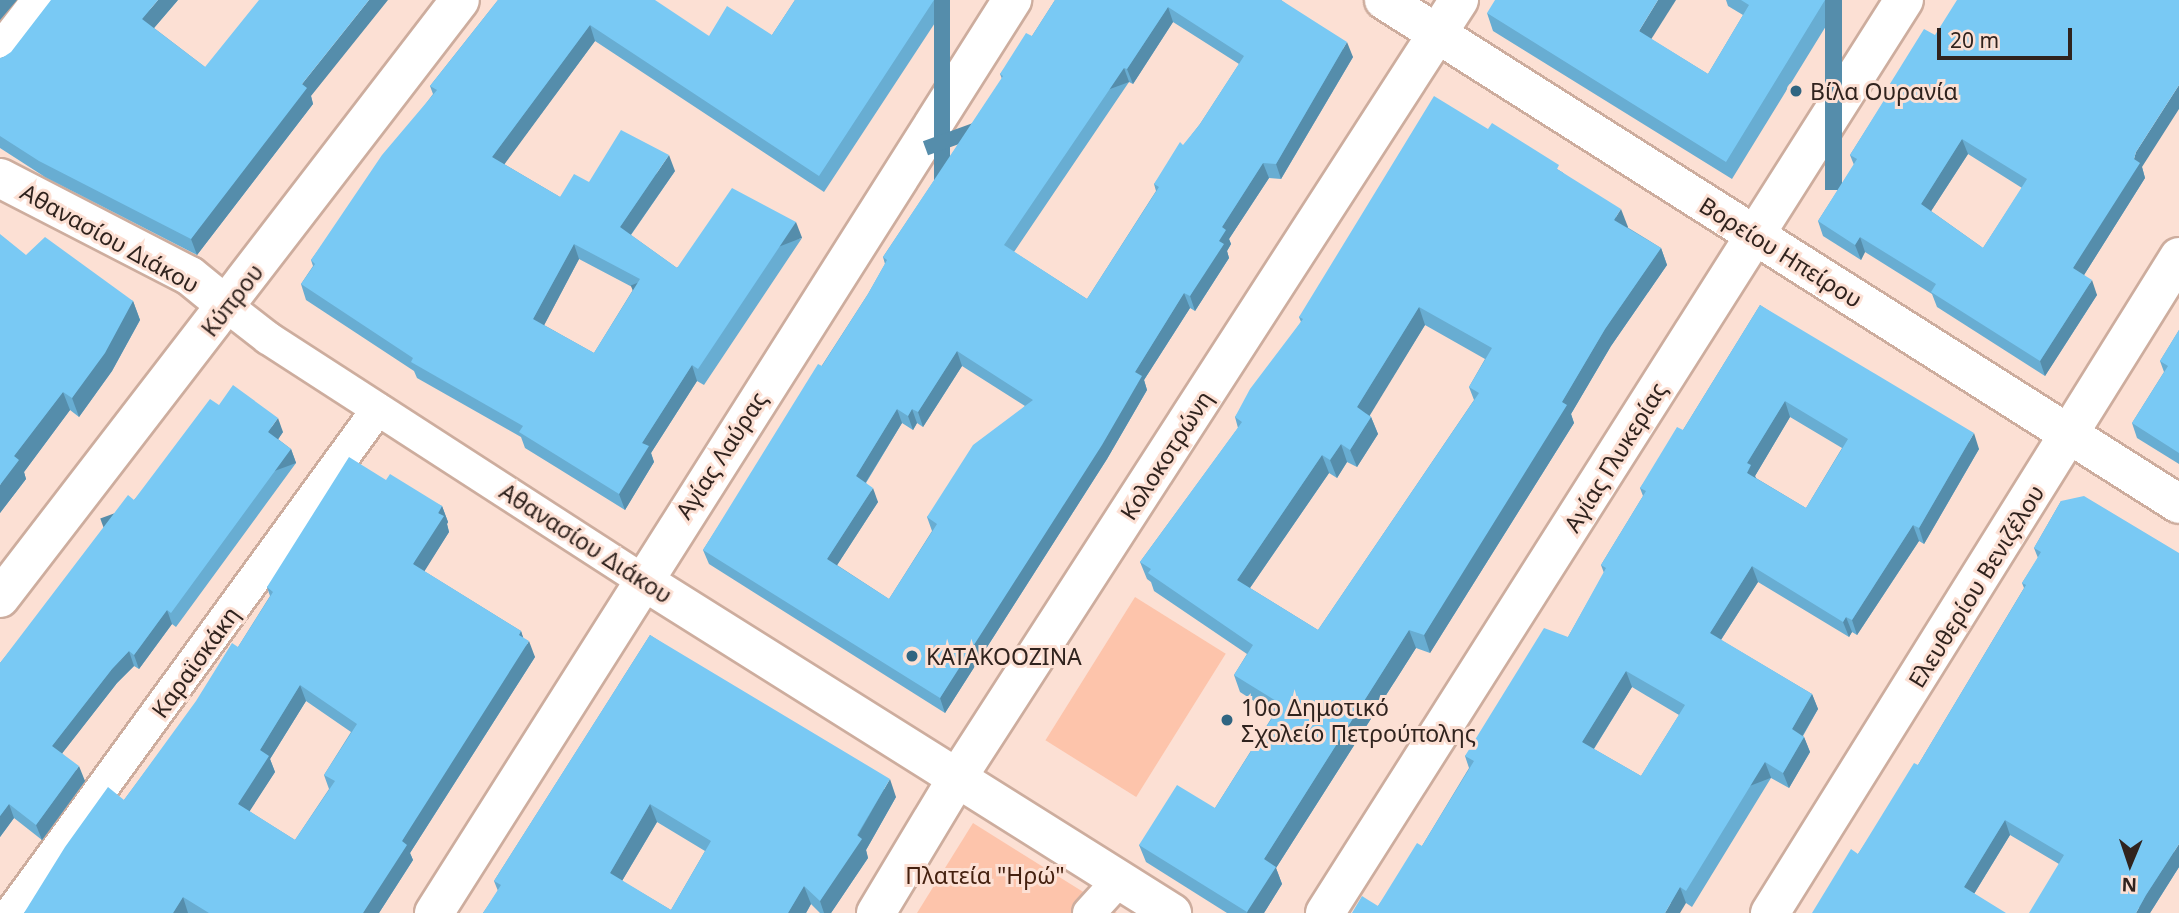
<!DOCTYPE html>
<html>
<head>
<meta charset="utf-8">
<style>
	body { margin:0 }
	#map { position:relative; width:2179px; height:913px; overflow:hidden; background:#fce0d4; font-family:"Noto Sans",sans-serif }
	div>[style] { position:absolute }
	.green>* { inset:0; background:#fdc4ab; transform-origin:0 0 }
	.roads { filter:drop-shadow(2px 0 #cdad9e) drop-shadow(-2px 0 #cdad9e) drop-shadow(0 2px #cdad9e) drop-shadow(0 -2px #cdad9e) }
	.pedestrian>* { height:32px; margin:-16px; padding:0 16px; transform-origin:16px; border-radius:16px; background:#fff }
	.minor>* { height:38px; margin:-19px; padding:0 19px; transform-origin:19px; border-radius:19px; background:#fff }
	.wall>* { inset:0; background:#68add2 }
	.shaded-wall>* { inset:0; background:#558dab; transform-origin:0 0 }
	.building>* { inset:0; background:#79c9f4 }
	.dots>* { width:19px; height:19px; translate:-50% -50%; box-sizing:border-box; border:4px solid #fce0d4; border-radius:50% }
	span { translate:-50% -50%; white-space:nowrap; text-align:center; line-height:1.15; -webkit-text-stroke:6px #fce0d4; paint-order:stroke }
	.poi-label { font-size:23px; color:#30231e }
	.left { translate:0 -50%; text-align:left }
	.street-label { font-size:23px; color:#30231e }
	.park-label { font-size:23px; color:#452110 }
	.north { position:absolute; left:2095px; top:829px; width:70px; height:70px; -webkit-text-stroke:5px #fce0d4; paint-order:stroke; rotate:182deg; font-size:19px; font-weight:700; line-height:28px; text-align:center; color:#30231e }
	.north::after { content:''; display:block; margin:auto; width:24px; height:32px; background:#30231e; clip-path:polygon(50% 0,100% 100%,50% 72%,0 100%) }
	.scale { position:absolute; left:1937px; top:28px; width:135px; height:32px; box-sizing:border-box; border:4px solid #30231e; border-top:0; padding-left:9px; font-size:21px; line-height:24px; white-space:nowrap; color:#30231e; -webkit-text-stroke:5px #fce0d4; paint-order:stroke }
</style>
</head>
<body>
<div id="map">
	<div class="green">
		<div style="left:1135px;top:597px;width:107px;height:169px;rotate:32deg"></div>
		<div style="clip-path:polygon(973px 823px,1117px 913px,917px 913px)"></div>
	</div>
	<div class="roads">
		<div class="pedestrian">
			<div style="left:228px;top:307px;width:51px;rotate:37.8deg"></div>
			<div style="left:268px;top:338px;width:445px;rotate:32.9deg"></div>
			<div style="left:11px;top:913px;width:623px;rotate:-53.94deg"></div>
			<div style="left:1089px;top:913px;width:45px;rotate:-47.7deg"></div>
		</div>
		<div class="minor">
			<div style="left:1384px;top:0;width:941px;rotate:32.37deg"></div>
			<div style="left:0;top:54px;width:68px;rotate:-52.1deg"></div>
			<div style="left:0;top:178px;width:214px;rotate:27.3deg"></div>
			<div style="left:190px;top:276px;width:49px;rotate:39.2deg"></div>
			<div style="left:642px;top:580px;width:626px;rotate:32.14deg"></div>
			<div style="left:0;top:598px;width:754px;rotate:-52.43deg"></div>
			<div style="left:434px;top:913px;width:1081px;rotate:-57.66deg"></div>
			<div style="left:876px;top:913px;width:157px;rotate:-59deg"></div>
			<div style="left:957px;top:778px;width:926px;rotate:-57.17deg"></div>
			<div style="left:1325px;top:913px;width:1081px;rotate:-57.62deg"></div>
			<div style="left:1770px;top:913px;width:773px;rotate:-58.06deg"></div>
		</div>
	</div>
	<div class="wall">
		<div style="clip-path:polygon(178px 0,154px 28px,205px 67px,311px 96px,313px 104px,197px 255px,45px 177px,0 148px,0 58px)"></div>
		<div style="clip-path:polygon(evenodd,498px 0,709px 36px,772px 35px,795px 0,950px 0,824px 192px,595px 41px,504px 164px,560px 197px,589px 182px,675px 171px,631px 235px,677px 268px,802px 238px,704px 385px,697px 381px,651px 453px,654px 462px,625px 510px,525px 448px,521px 437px,417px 378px,414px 371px,306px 300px,301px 284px,313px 266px,311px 260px,433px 94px,430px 86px,498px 0,579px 259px,634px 288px,594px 353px,544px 325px,579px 259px)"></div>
		<div style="clip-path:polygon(evenodd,1055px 0,1281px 0,1353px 57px,1281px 179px,1269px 178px,1229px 239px,1231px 244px,1227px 251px,1229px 258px,1195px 311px,1190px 308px,1144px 380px,1147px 390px,1107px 459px,945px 713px,709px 564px,703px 550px,868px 294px,885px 264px,883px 257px,1002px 79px,1000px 74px,1032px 36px,1055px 0,1173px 22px,1239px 64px,1200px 124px,1154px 184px,1156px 191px,1087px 299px,1014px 252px,1129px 82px,1133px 84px,1173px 22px,1055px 0,962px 366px,1025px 406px,927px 517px,932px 531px,889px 599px,837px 565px,878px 502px,866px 483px,902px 423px,913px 430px,917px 423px,923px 427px,962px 366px)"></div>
		<div style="clip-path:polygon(1726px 0,1842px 0,1732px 179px,1493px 31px,1487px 13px,1651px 39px,1708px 74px,1743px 15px,1728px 6px)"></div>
		<div style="clip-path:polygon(evenodd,1888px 87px,2142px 167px,2145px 178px,2084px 275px,2097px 295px,2045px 376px,1937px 307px,1932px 294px,1865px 252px,1861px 260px,1823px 236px,1818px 221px,1854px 165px,1850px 155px,1890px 92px,1888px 87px,1968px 154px,2022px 188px,1983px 248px,1931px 211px,1968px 154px)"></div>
		<div style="clip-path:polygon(evenodd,1488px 129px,1562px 172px,1628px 227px,1627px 227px,1661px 248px,1667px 265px,1611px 346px,1571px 414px,1574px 423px,1430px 653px,1416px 648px,1276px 868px,1282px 884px,1264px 913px,1227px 913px,1146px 862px,1139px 845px,1215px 808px,1274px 714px,1240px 692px,1234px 675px,1247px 654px,1154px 591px,1151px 582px,1147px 579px,1140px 562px,1238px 428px,1235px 417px,1301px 322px,1299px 317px,1488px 129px,1425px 325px,1485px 359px,1469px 387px,1474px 400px,1318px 630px,1250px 588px,1329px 473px,1337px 478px,1347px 462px,1357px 467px,1378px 434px,1371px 417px,1369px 415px,1425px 325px)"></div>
		<div style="clip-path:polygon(26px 255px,133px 301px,140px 320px,112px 371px,79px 417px,70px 410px,24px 472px,26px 479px,0 513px)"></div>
		<div style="clip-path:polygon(evenodd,1760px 305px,1979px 449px,1924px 544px,1919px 541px,1857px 635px,1852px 632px,1849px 637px,1758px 582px,1721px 640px,1812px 694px,1818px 709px,1803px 736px,1804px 737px,1810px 752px,1789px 788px,1771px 778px,1692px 907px,1686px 903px,1378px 906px,1422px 846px,1469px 768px,1465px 756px,1568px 637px,1604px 573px,1601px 565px,1643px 496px,1640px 488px,1683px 430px,1760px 305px,1790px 417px,1842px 448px,1806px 508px,1756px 478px,1755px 476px,1790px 417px,1760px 305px,1632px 687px,1679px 715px,1641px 776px,1594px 749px,1632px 687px)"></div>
		<div style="clip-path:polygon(2179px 330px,2179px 464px,2137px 438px,2132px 423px,2164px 372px,2160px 361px)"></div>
		<div style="clip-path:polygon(219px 405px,283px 432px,278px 439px,291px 449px,296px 463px,176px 627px,172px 624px,139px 669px,134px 666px,117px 683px,62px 753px,85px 781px,42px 840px,14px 818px,0 837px,0 663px,134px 500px)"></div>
		<div style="clip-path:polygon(evenodd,386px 480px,442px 506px,448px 522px,447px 524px,449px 532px,424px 571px,521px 631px,523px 638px,535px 657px,410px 853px,413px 860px,379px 913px,24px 913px,124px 800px,238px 647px,270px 596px,267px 587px,386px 480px,306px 701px,351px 732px,324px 775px,329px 789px,295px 840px,249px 811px,275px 772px,270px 759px,306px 701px)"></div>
		<div style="clip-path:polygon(2061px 501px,2179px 867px,2150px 913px,2059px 864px,2010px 835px,1974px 894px,1858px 854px,1918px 765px,2024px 588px,2022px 583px,2038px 558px,2034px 548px)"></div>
		<div style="clip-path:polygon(evenodd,650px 635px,896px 797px,866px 850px,868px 858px,831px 913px,820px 913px,811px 904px,806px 913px,483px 913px,498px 891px,494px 881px,650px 635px,657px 822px,705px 851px,671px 910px,622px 881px,657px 822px)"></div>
	</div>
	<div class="shaded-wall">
		<div style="clip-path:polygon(0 0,17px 0,0 20px)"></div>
		<div style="clip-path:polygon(158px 0,178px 0,148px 35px,142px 19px)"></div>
		<div style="clip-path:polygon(369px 0,388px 0,311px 96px,313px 104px,197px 255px,191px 239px,302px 84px)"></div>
		<div style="left:934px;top:0;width:16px;height:210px"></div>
		<div style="clip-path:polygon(1658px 0,1676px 0,1645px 49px,1639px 31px)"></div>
		<div style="left:1825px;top:0;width:17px;height:190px"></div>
		<div style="clip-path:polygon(1168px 7px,1173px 22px,1133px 84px,1127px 69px)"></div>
		<div style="clip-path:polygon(590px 25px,595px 41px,498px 173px,492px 157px)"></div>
		<div style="clip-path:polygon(1347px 42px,1353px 57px,1281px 179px,1276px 164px)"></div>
		<div style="left:1124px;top:68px;width:15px;height:214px;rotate:70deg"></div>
		<div style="clip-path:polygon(2179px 85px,2179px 109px,2142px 167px,2145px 178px,2079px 283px,2073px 268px,2134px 159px,2136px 152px)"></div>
		<div style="clip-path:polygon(1962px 139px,1968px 154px,1926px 219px,1921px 204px)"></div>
		<div style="clip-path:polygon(669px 155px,675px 171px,625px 243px,620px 227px)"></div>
		<div style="clip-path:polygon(1263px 163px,1269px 178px,1229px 239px,1231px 244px,1227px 251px,1229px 258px,1195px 311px,1190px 296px,1219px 241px,1222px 227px)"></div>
		<div style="clip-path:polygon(1621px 209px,1628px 227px,1621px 237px,1614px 220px)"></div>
		<div style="left:796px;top:222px;width:17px;height:177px;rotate:69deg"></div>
		<div style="clip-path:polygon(1860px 237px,1865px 252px,1861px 260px,1855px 245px)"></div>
		<div style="clip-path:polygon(574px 244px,579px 259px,539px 335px,533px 319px)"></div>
		<div style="clip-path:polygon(1661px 248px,1667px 265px,1611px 346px,1571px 414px,1574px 423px,1430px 653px,1424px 635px,1605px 329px)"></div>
		<div style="clip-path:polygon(2092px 280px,2097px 295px,2045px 376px,2040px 361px)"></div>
		<div style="clip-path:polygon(1184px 293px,1190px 308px,1144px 380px,1147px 390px,1107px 459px,945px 713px,940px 698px,1135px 372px)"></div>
		<div style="clip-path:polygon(133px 301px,140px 320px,112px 371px,79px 417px,72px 398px)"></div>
		<div style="clip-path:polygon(1419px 307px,1425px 325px,1364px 425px,1357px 407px)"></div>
		<div style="clip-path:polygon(957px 351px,962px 366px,923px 427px,918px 412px)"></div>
		<div style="clip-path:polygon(692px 365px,697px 381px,651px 453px,654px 462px,625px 510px,619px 494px,642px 443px)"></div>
		<div style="clip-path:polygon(63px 392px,70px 410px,24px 472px,26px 479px,0 513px,0 485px,14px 456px)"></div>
		<div style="clip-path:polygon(1785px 401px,1790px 417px,1755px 476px,1757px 481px,1747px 473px,1747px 463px)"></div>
		<div style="clip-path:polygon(897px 409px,902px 423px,861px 490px,856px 476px)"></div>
		<div style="clip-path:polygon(912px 409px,917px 423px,913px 430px,908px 416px)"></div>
		<div style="clip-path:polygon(1371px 417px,1378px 434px,1357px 467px,1350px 450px)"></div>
		<div style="clip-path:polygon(278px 418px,283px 432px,273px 447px,268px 432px)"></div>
		<div style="clip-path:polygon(1974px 433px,1979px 449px,1924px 544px,1919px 528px)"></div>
		<div style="clip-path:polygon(1341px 444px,1347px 462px,1337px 478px,1330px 460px)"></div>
		<div style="left:291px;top:449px;width:15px;height:203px;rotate:70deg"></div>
		<div style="clip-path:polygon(1322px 455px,1329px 473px,1243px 598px,1237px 580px)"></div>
		<div style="clip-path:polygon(873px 488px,878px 502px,832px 573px,827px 559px)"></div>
		<div style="clip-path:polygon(442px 506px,448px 522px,447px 524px,449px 532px,419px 580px,413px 564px)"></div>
		<div style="clip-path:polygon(1913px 525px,1919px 541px,1857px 635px,1852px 620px)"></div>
		<div style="clip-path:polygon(1752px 566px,1758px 582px,1715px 649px,1710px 633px)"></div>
		<div style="clip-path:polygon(167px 610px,172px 624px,139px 669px,134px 655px)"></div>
		<div style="clip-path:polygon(1846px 617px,1852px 632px,1849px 637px,1843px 622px)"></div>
		<div style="clip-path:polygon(1409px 630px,1416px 648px,1276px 868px,1282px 884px,1264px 913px,1247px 913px,1264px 859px)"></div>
		<div style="clip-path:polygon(521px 631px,526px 646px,529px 641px,535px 657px,410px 853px,413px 860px,379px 913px,363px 913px,402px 841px)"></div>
		<div style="clip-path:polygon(129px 651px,134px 666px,117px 683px,57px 760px,52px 746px,112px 669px)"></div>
		<div style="clip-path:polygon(1626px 671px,1632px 687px,1588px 758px,1582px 742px)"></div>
		<div style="clip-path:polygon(300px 685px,306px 701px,270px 759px,275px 772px,244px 820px,238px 804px,260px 750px)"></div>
		<div style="clip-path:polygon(1812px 694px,1818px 709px,1797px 745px,1792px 729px)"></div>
		<div style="clip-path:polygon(1804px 737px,1810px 752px,1789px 788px,1783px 773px)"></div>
		<div style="left:1765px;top:762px;width:17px;height:151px;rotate:69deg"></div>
		<div style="clip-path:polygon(79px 766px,85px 781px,42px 840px,36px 825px)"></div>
		<div style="clip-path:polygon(890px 779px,896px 797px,866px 850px,868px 858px,831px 913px,824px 913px,820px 901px)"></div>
		<div style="clip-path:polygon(9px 804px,14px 818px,0 837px,0 816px)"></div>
		<div style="clip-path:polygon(650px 804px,657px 822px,616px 891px,610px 873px)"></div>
		<div style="clip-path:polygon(2005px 820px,2010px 835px,1969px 902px,1964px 887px)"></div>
		<div style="clip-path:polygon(2179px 844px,2179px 867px,2150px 913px,2136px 913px,2146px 895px)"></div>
		<div style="clip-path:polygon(804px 886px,811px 904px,806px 913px,788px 913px)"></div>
		<div style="clip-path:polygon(1680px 887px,1686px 903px,1680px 913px,1665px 913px)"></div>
		<div style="clip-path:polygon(183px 897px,188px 913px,173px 913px)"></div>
	</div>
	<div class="building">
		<div style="clip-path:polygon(51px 0,158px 0,142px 19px,205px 67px,259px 0,369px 0,302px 84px,307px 88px,191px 239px,39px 161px,0 136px,0 58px,2px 58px,11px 52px)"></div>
		<div style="clip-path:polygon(evenodd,498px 0,655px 0,709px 36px,727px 6px,772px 35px,795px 0,934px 0,819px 176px,590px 25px,492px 157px,560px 197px,574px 174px,589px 182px,621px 130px,669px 155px,620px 227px,677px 268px,732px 188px,796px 222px,698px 369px,692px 365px,642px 443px,649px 446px,619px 494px,519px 432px,523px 426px,411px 362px,413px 358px,301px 284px,315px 264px,311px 260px,382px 155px,437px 90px,430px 86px,498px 0,574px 244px,640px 279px,594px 353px,533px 319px,574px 244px)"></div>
		<div style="clip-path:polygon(evenodd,1055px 0,1281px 0,1347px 42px,1276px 164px,1263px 163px,1222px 227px,1226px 230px,1219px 241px,1224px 244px,1190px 296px,1184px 293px,1135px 372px,1142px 376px,1102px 445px,940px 698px,703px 550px,818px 364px,822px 366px,868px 294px,887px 260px,883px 257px,1003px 76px,1000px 74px,1026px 33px,1032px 36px,1055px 0,1168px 7px,1244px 56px,1200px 124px,1183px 145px,1180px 142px,1154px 184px,1159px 187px,1087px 299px,1004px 245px,1124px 68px,1127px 69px,1168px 7px,1055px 0,957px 351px,1033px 400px,973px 445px,927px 517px,937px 524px,889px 599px,827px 559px,873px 488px,856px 476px,897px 409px,908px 416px,912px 409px,918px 412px,957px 351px)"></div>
		<div style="clip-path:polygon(1495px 0,1658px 0,1639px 31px,1708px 74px,1749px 5px,1741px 0,1825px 0,1726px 162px,1487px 13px)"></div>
		<div style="clip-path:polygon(evenodd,1957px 0,2179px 0,2179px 85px,2136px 152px,2134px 159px,2140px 163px,2073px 268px,2092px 280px,2040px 361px,1931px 292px,1936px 284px,1860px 237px,1855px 245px,1818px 221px,1857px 159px,1850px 155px,1891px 89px,1888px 87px,1924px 29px,1935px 35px,1957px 0,1962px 139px,2027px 179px,1983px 248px,1921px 204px,1962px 139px)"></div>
		<div style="clip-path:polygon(evenodd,1434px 96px,1488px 129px,1492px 123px,1559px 165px,1557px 169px,1621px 209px,1614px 220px,1661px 248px,1605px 329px,1562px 402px,1567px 405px,1424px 635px,1409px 630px,1264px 859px,1276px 867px,1247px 912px,1139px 845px,1177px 785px,1215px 808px,1281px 704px,1234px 675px,1253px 645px,1148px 573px,1151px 569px,1140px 562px,1242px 422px,1235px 417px,1250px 389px,1303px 319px,1299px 317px,1434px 96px,1419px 307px,1492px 348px,1469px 387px,1479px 393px,1318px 630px,1237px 580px,1322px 455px,1330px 460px,1341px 444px,1350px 450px,1371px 417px,1357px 407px,1419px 307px)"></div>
		<div style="clip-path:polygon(0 234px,26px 255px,45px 237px,133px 301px,105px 353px,72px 398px,63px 392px,14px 456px,19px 460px,0 485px)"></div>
		<div style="clip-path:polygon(evenodd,1760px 305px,1974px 433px,1919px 528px,1913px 525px,1852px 620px,1846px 617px,1843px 622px,1752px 566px,1710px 633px,1812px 694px,1792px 729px,1804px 737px,1783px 773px,1765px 762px,1686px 891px,1680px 887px,1665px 913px,1352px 913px,1362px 896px,1378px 906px,1417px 843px,1422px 846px,1474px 761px,1465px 756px,1544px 628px,1568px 637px,1606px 568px,1601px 565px,1646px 491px,1640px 488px,1677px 427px,1683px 430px,1760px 305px,1785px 401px,1848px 439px,1806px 508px,1747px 473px,1751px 465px,1747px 463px,1785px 401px,1760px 305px,1626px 671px,1685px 705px,1641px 776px,1582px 742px,1626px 671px)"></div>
		<div style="clip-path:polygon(2179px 330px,2179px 453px,2132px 423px,2168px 366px,2160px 361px)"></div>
		<div style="clip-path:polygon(233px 385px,278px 418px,268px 432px,291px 449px,171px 613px,167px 610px,134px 655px,129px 651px,112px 669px,52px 746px,79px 766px,36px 825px,9px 804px,0 816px,0 663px,128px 495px,134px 500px,210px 399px,219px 405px)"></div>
		<div style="clip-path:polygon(evenodd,349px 457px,386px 480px,390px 474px,442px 506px,438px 513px,444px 516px,413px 564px,521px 631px,519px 635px,529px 641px,402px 841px,407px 845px,363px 913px,209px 913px,183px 897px,173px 913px,24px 913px,65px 847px,108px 787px,124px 800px,196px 701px,232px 643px,238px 647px,273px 592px,267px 587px,349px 457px,300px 685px,357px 724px,324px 775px,335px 781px,295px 840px,238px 804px,269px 756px,260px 750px,300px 685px)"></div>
		<div style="clip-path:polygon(2084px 496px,2179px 553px,2179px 844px,2146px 895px,2136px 913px,2029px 913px,2064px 855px,2005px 820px,1964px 887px,2006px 913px,1812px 913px,1851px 849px,1858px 854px,1914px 763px,1918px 765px,2026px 585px,2022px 583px,2041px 552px,2034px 548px,2061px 501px)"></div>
		<div style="clip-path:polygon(evenodd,650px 635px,890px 779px,857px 835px,862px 839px,820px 901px,804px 886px,788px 913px,483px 913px,501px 885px,494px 881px,650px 635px,650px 804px,711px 841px,671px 910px,610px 873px,650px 804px)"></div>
	</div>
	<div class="dots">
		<div style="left:1796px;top:91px;background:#306581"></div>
		<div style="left:912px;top:656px;background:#306581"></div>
		<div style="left:1227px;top:720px;background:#306581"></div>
	</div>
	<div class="poi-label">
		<span class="left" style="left:1810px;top:91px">Βίλα Ουρανία</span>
		<span class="left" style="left:926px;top:656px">ΚΑΤΑΚΟΟΖΙΝΑ</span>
		<span class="left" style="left:1241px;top:720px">10ο Δημοτικό<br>Σχολείο Πετρούπολης</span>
	</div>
	<div class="street-label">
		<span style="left:110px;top:238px;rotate:29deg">Αθανασίου Διάκου</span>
		<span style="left:1781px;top:252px;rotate:32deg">Βορείου Ηπείρου</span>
		<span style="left:232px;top:300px;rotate:-52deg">Κύπρου</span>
		<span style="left:721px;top:455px;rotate:-57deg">Αγίας Λαύρας</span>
		<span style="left:1166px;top:455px;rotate:-57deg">Κολοκοτρώνη</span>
		<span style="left:1615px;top:457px;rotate:-58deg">Αγίας Γλυκερίας</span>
		<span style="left:586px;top:543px;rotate:33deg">Αθανασίου Διάκου</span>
		<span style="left:1976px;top:586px;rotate:-58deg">Ελευθερίου Βενιζέλου</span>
		<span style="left:195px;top:662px;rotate:-54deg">Καραϊσκάκη</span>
	</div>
	<div class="park-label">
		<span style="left:985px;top:875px">Πλατεία "Ηρώ"</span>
	</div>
	<div class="north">N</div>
	<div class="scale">20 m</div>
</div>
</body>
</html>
